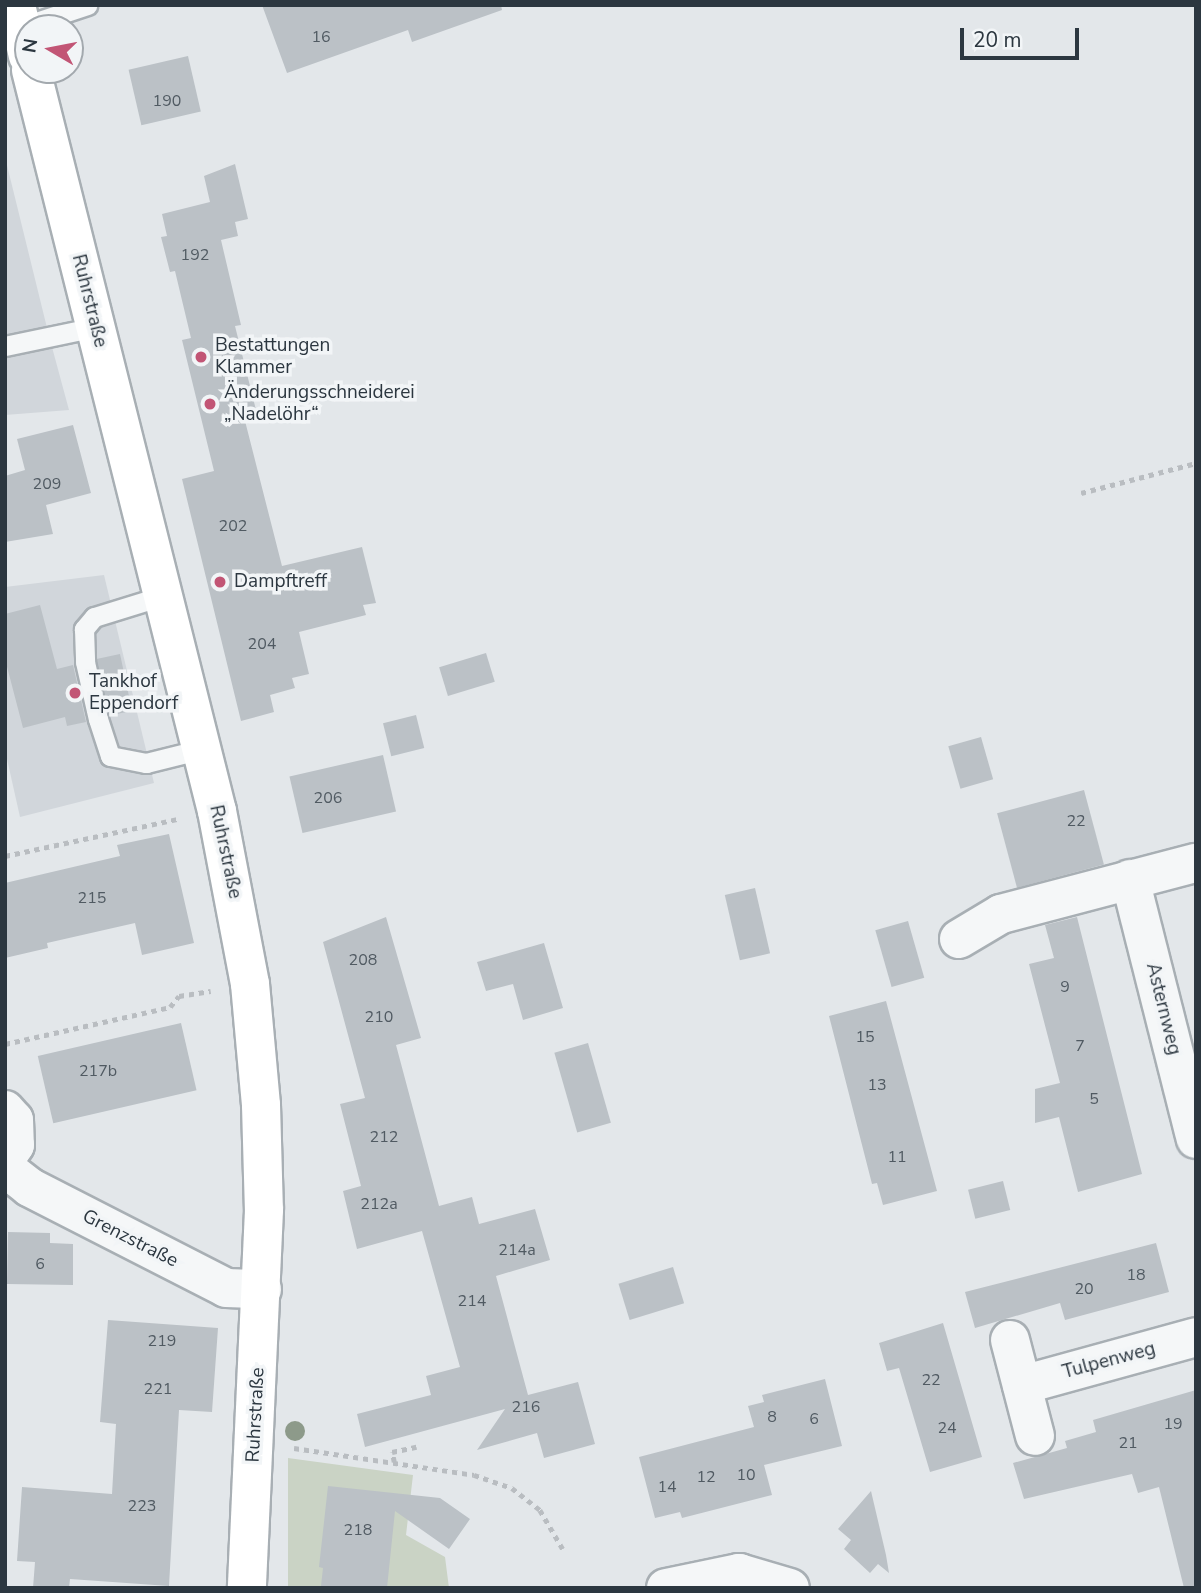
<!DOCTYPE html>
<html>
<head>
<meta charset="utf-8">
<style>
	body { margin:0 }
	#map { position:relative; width:1201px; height:1593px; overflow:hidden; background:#e3e7ea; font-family:"Nunito Sans",sans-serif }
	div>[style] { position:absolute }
	.built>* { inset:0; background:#d1d6db }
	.green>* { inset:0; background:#cad3c5 }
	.building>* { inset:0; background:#bbc1c6; transform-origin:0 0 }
	.path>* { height:4.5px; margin-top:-2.25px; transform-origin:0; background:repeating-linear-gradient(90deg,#b9bdc1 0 5px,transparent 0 10px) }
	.roads { filter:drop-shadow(2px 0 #a8afb4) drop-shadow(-2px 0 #a8afb4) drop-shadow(0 2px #a8afb4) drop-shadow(0 -2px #a8afb4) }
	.lane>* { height:19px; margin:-9.5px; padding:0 9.5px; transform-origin:9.5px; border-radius:9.5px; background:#f5f7f8 }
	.street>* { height:38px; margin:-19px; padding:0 19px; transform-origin:19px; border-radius:19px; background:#f5f7f8 }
	.secondary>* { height:38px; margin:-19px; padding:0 19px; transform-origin:19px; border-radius:19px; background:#fff }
	.trees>* { width:20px; height:20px; margin:-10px; border-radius:50%; background:#8d9a8a }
	.dots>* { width:19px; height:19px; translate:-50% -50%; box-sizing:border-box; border:4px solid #f2f5f7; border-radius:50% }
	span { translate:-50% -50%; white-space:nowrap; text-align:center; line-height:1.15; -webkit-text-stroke:7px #f2f5f7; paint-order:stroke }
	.number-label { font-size:16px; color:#505a62 }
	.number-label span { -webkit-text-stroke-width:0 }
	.street-label { font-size:19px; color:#2c3740 }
	.poi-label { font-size:19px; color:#2c3740 }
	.left { translate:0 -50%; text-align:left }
	.frame { position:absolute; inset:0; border:7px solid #2c3740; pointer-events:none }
	.north { position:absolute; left:14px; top:14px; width:70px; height:70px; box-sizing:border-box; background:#f2f5f7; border:2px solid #a3a9ae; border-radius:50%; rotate:280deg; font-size:19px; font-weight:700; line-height:28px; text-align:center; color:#2c3740 }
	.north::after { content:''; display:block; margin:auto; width:24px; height:32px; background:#c25575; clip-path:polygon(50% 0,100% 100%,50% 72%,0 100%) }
	.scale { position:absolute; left:960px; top:28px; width:119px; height:32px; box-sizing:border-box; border:4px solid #2c3740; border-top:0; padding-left:9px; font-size:21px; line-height:24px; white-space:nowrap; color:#2c3740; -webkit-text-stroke:5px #f2f5f7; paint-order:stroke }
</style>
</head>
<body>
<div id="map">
	<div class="built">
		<div style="clip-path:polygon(5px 157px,49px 336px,69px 410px,5px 415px)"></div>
		<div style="clip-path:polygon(104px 575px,154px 783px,20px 817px,5px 750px,5px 587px)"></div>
	</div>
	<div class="green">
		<div style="clip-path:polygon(288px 1458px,413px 1475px,406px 1535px,445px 1557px,449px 1588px,288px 1588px)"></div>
	</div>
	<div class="building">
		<div style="clip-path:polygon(262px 5px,501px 5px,502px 10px,412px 42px,408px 30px,287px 73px)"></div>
		<div style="left:188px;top:56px;width:57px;height:61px;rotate:77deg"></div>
		<div style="clip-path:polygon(235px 164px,248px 219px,235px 222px,238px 236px,221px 240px,241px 325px,235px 326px,257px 414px,244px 417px,282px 566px,362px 547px,376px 603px,363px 605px,366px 615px,299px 632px,309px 674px,292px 678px,295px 688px,270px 695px,274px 712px,241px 721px,182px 479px,214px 471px,182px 340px,191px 338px,175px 271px,170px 272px,161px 237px,167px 236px,162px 214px,210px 202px,204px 176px)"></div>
		<div style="clip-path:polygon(73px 425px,91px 493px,46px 505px,53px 534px,5px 542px,5px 476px,25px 470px,17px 439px)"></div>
		<div style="clip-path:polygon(40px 605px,57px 669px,73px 665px,86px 722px,67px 726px,65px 717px,23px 728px,5px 659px,5px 614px)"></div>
		<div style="left:486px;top:653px;width:30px;height:49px;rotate:73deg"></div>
		<div style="left:120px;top:654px;width:58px;height:24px;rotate:78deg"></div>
		<div style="left:416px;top:715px;width:34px;height:34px;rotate:76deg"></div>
		<div style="left:981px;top:737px;width:44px;height:34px;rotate:74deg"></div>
		<div style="left:383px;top:755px;width:58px;height:96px;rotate:77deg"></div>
		<div style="left:1084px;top:790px;width:77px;height:90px;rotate:75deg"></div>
		<div style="clip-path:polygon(169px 834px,194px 943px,142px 955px,135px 923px,47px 943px,48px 948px,5px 958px,5px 883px,120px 856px,117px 845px)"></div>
		<div style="left:755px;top:888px;width:67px;height:31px;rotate:77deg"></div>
		<div style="clip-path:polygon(386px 917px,421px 1038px,396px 1045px,439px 1206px,472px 1197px,479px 1224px,535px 1209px,550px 1260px,496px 1276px,528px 1395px,578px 1382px,595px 1444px,544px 1458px,537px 1433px,477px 1450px,505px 1409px,365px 1447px,357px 1414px,431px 1395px,426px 1376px,460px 1367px,422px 1231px,357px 1249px,343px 1191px,361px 1186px,340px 1104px,365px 1098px,323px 942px)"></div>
		<div style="clip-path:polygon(1077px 917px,1142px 1174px,1078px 1192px,1059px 1117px,1035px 1123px,1035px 1089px,1060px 1083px,1029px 964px,1054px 958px,1045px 925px)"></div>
		<div style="left:908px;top:921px;width:59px;height:34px;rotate:74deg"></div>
		<div style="clip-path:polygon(544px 943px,563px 1008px,523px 1020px,513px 984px,486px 991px,477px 962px)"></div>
		<div style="clip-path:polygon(886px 1001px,937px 1191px,883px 1205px,877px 1183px,872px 1184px,829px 1016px)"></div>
		<div style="left:181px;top:1023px;width:69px;height:147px;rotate:77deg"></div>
		<div style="left:588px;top:1043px;width:83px;height:35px;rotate:74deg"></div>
		<div style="left:1003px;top:1181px;width:30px;height:36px;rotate:76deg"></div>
		<div style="clip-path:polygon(8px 1232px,50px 1233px,50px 1243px,73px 1244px,73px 1285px,7px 1284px)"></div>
		<div style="clip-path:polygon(1156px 1243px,1169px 1292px,1065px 1320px,1060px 1303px,975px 1328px,965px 1292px)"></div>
		<div style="left:673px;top:1267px;width:38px;height:57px;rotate:73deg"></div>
		<div style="clip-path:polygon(108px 1320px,218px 1328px,212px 1412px,179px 1410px,169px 1586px,70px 1579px,69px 1588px,33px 1588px,35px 1562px,17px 1561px,22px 1487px,112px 1494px,116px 1424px,100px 1422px)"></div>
		<div style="clip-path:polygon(943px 1323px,982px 1457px,930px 1472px,899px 1368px,887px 1371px,879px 1343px)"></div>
		<div style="clip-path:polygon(825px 1379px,842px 1446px,764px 1465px,772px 1495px,682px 1518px,680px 1512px,655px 1518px,639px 1457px,754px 1427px,748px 1406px,764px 1402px,762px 1395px)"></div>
		<div style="clip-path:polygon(1196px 1390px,1196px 1587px,1184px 1588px,1159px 1487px,1138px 1493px,1132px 1474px,1024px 1499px,1013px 1463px,1067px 1448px,1065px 1441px,1096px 1432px,1093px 1420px)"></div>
		<div style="clip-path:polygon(328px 1486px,440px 1498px,470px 1519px,449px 1549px,395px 1511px,387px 1588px,321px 1586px,323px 1568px,319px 1567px)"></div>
		<div style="clip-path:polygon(871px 1491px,886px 1555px,889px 1573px,878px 1564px,870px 1573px,844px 1549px,851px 1540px,838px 1529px)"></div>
	</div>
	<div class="path">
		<div style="left:1081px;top:493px;width:119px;rotate:-14.6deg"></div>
		<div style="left:5px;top:856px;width:177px;rotate:-12.1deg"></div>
		<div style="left:5px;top:1044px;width:169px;rotate:-12.6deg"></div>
		<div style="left:170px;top:1007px;width:14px;rotate:-51deg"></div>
		<div style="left:179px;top:996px;width:32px;rotate:-9deg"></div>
		<div style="left:294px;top:1448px;width:182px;rotate:8.5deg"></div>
		<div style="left:474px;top:1475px;width:40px;rotate:18.9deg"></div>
		<div style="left:512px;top:1488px;width:36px;rotate:38deg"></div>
		<div style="left:540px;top:1510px;width:45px;rotate:59.5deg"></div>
		<div style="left:394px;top:1462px;width:10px;rotate:-101deg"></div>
		<div style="left:392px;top:1452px;width:25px;rotate:-12deg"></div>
	</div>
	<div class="roads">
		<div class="lane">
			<div style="left:21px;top:27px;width:70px;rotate:-18.4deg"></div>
			<div style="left:5px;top:346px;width:93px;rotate:-11.8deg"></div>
			<div style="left:162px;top:596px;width:71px;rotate:162.8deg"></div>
			<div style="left:94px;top:617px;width:16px;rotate:130deg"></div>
			<div style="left:84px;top:629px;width:33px;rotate:88deg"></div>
			<div style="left:85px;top:662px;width:58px;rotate:77.2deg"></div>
			<div style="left:98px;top:719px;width:39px;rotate:72deg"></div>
			<div style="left:110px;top:756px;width:37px;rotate:11deg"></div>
			<div style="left:146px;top:763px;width:58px;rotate:-14deg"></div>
		</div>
		<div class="street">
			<div style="left:1130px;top:879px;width:268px;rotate:75.8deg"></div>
			<div style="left:959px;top:939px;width:49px;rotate:-30.8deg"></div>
			<div style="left:1001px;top:914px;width:202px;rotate:-14.7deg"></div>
			<div style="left:5px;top:1110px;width:13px;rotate:48deg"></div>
			<div style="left:14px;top:1120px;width:25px;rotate:88deg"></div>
			<div style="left:15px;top:1145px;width:18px;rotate:124deg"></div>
			<div style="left:5px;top:1168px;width:31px;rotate:38deg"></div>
			<div style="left:29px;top:1187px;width:221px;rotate:27.1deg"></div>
			<div style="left:226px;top:1288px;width:36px;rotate:2deg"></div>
			<div style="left:1010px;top:1340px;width:99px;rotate:75.4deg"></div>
			<div style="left:1022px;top:1385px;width:180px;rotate:-15.4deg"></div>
			<div style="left:666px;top:1588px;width:75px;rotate:-11.6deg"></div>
			<div style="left:739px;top:1573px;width:53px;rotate:16.4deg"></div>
		</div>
		<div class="secondary">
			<div style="left:16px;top:5px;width:52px;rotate:76.8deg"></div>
			<div style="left:31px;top:70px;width:764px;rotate:75.91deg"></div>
			<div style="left:217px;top:811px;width:176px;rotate:79.2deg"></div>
			<div style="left:250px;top:984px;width:121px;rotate:84.8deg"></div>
			<div style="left:261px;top:1105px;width:105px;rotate:88.4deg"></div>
			<div style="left:264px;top:1210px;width:378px;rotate:92.6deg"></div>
		</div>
	</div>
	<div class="trees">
		<div style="left:295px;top:1431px"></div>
	</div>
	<div class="dots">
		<div style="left:201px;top:357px;background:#c25575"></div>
		<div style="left:210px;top:404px;background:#c25575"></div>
		<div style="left:220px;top:582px;background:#c25575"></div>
		<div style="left:75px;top:693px;background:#c25575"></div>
	</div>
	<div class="number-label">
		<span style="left:321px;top:37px">16</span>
		<span style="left:167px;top:101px">190</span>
		<span style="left:195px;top:255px">192</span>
		<span style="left:47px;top:484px">209</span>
		<span style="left:233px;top:526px">202</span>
		<span style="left:262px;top:644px">204</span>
		<span style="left:328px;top:798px">206</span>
		<span style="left:1076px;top:821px">22</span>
		<span style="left:92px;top:898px">215</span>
		<span style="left:363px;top:960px">208</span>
		<span style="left:1065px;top:987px">9</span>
		<span style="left:379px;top:1017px">210</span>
		<span style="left:865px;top:1037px">15</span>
		<span style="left:1080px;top:1046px">7</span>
		<span style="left:98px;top:1071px">217b</span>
		<span style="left:877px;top:1085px">13</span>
		<span style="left:1094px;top:1099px">5</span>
		<span style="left:384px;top:1137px">212</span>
		<span style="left:897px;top:1157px">11</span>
		<span style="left:379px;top:1204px">212a</span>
		<span style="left:517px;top:1250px">214a</span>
		<span style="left:40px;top:1264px">6</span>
		<span style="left:1136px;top:1275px">18</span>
		<span style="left:1084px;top:1289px">20</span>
		<span style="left:472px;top:1301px">214</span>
		<span style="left:162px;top:1341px">219</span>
		<span style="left:931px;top:1380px">22</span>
		<span style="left:158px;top:1389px">221</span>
		<span style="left:526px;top:1407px">216</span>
		<span style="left:772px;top:1417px">8</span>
		<span style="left:814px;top:1419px">6</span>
		<span style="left:1173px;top:1424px">19</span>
		<span style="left:947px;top:1428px">24</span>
		<span style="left:1128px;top:1443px">21</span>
		<span style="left:746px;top:1475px">10</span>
		<span style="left:706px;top:1477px">12</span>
		<span style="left:667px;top:1487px">14</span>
		<span style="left:142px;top:1506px">223</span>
		<span style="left:358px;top:1530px">218</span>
	</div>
	<div class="street-label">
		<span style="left:89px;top:301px;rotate:76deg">Ruhrstraße</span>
		<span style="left:225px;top:852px;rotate:78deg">Ruhrstraße</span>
		<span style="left:1163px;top:1009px;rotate:76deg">Asternweg</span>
		<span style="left:130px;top:1239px;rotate:27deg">Grenzstraße</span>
		<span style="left:1109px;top:1361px;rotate:-15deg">Tulpenweg</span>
		<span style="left:256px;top:1415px;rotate:-87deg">Ruhrstraße</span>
	</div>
	<div class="poi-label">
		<span class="left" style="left:215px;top:357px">Bestattungen<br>Klammer</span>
		<span class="left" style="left:224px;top:404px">Änderungsschneiderei<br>„Nadelöhr“</span>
		<span class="left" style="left:234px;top:582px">Dampftreff</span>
		<span class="left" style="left:89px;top:693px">Tankhof<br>Eppendorf</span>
	</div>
	<div class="frame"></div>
	<div class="north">N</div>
	<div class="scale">20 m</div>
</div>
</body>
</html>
